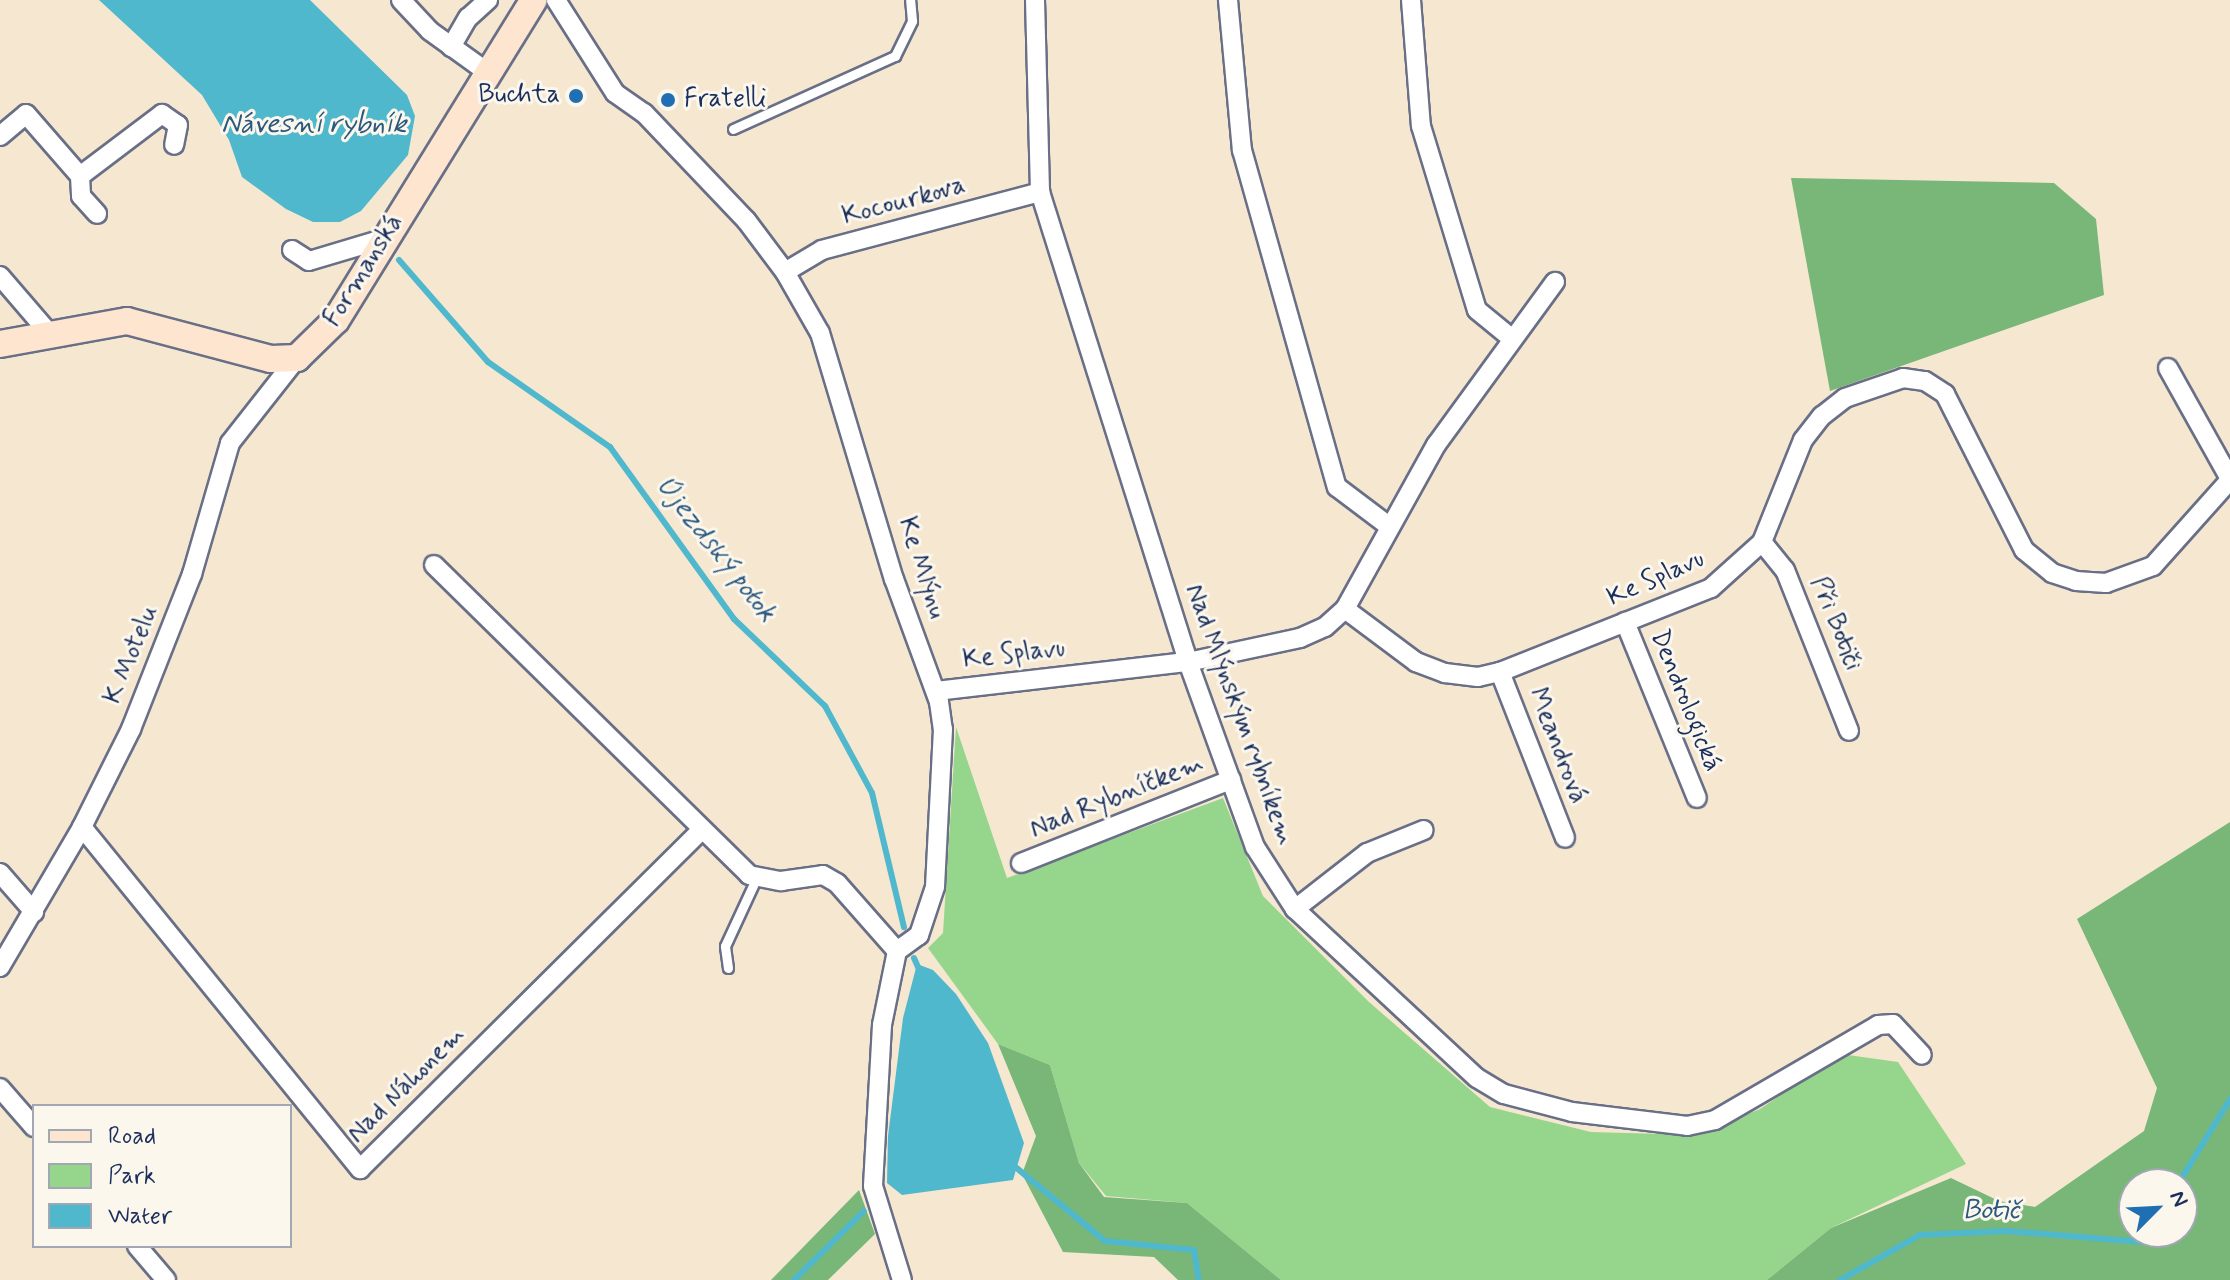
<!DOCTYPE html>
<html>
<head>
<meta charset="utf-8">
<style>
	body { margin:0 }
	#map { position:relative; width:2230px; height:1280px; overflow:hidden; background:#f6e7d1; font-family:Mynerve,sans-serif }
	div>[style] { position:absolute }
	.green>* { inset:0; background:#96d68c }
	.forest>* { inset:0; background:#78b778 }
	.water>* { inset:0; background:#50b8cd }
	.stream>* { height:6px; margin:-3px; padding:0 3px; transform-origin:3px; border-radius:3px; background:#50b8cd }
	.roads { filter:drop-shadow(2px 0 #686f86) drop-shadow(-2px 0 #686f86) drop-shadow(0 2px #686f86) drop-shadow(0 -2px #686f86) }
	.lane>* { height:9px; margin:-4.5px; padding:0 4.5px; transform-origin:4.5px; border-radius:4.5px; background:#fff }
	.street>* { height:18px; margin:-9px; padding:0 9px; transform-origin:9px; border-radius:9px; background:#fff }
	.secondary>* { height:26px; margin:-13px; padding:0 13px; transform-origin:13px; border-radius:13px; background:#fde5d0 }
	.dots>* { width:22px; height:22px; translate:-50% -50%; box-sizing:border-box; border:4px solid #fbf7ec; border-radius:50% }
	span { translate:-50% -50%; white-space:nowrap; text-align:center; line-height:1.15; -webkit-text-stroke:6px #fbf7ec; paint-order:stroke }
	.poi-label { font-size:26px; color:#1b2f5e }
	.right { translate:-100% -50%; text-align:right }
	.left { translate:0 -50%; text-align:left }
	.street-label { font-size:26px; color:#1b2f5e }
	.water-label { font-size:28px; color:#2b587f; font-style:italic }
	.legend { position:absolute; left:32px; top:1104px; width:260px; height:144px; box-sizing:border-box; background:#fbf7ec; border:2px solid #a1a7b3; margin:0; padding:10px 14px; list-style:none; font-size:24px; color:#1b2f5e }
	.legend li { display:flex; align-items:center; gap:16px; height:40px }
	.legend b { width:40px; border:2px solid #a1a7b3 }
	.north { position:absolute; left:2118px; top:1168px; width:80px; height:80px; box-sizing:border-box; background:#fbf7ec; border:2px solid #a1a7b3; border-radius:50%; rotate:66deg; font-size:22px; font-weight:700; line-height:32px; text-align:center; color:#1b2f5e }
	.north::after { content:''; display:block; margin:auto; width:28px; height:36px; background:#1f6fb2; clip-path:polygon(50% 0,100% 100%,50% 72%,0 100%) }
</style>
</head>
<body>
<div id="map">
	<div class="green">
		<div style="clip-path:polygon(956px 727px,1007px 878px,1223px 798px,1263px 896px,1369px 1002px,1490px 1107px,1591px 1132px,1698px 1135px,1760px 1109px,1841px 1054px,1898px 1062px,1966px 1164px,1831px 1228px,1767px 1280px,1281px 1280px,1187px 1203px,1106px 1196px,1079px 1163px,1050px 1065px,998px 1044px,928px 948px,943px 933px)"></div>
	</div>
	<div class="forest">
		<div style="clip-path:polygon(1791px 178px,2054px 183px,2096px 219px,2104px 295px,1830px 391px)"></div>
		<div style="clip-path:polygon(evenodd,2230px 822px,2230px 1280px,1767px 1280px,1831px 1228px,1951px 1178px,1999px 1201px,2035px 1207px,2144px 1131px,2157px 1088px,2077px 919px,2230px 822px,2182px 1184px,2182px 1232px,2134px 1232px,2134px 1184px,2182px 1184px)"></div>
		<div style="clip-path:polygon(998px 1044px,1050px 1065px,1079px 1163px,1104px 1197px,1187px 1203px,1281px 1280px,1178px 1280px,1154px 1257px,1063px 1252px,1022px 1174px,1036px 1136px)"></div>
		<div style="clip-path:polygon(859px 1190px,875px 1234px,828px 1280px,771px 1280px)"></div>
	</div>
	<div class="water">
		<div style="clip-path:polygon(99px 0,310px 0,407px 95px,415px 116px,408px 155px,361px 211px,340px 222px,313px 222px,286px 209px,242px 177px,229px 140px,202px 95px)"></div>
		<div style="clip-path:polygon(917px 964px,933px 970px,956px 994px,988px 1043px,1024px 1143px,1013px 1180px,902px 1195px,887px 1183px,888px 1136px,903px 1018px)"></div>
	</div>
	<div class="stream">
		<div style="left:399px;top:260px;width:135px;rotate:48.9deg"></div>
		<div style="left:488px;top:362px;width:149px;rotate:34.9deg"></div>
		<div style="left:610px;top:447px;width:212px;rotate:54.2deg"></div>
		<div style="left:734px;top:619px;width:126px;rotate:43.7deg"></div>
		<div style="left:825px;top:706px;width:99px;rotate:61.6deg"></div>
		<div style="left:872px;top:793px;width:138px;rotate:76.6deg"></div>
		<div style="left:914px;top:958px;width:12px;rotate:66deg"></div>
		<div style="left:1013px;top:1165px;width:119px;rotate:39.6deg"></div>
		<div style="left:1105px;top:1241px;width:89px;rotate:5.8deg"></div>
		<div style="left:1194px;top:1250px;width:30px;rotate:81deg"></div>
		<div style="left:2178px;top:1184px;width:100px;rotate:-58.5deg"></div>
		<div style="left:794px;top:1280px;width:98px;rotate:-44.6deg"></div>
		<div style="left:1840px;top:1280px;width:92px;rotate:-29.4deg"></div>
		<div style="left:1920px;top:1235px;width:86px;rotate:-2.7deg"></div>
		<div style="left:2006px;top:1231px;width:136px;rotate:4.6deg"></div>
		<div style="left:2142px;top:1242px;width:12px;rotate:-59deg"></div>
	</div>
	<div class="roads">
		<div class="lane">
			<div style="left:733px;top:129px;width:178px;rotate:-24.3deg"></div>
			<div style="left:895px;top:56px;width:39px;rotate:-64deg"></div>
			<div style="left:912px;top:21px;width:21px;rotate:-95deg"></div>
			<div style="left:728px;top:968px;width:22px;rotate:-98deg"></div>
			<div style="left:725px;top:946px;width:74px;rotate:-65.2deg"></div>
		</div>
		<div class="street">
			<div style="left:401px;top:0;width:42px;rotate:46.9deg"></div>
			<div style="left:430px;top:31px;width:70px;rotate:35.7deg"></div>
			<div style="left:556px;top:0;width:110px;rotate:57.6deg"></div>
			<div style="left:615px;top:93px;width:35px;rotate:35deg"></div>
			<div style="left:644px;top:113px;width:148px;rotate:46.4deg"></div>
			<div style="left:746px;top:220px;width:65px;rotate:53.1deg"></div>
			<div style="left:785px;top:272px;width:70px;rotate:60.2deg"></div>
			<div style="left:820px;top:333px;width:257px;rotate:73.3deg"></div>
			<div style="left:894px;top:579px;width:131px;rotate:69.9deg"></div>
			<div style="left:939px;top:702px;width:27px;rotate:82deg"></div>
			<div style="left:943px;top:729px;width:158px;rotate:92.9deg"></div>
			<div style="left:935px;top:887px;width:51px;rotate:108.4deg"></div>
			<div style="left:919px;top:935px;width:27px;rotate:144deg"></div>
			<div style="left:897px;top:951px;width:76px;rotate:101.5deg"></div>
			<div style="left:882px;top:1025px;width:161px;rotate:93.2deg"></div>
			<div style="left:873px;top:1186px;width:98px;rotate:72.9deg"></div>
			<div style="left:1035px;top:0;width:192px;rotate:88.5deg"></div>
			<div style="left:1040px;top:192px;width:493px;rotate:72.5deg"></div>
			<div style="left:1188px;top:662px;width:197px;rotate:70.1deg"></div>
			<div style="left:1255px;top:847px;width:74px;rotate:57.2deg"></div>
			<div style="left:1295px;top:909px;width:248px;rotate:42.9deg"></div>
			<div style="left:1477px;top:1078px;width:31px;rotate:31deg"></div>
			<div style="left:1504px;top:1094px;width:70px;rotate:14.8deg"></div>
			<div style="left:1572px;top:1112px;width:116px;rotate:6.9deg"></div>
			<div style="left:1687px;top:1126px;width:29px;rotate:-12deg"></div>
			<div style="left:1715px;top:1120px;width:189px;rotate:-30.2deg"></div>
			<div style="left:1878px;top:1025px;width:15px;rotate:-4deg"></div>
			<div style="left:1893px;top:1024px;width:42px;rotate:46.9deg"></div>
			<div style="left:1228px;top:0;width:151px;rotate:84.7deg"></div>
			<div style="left:1242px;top:150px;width:350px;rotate:74.3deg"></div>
			<div style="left:1337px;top:487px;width:66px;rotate:37deg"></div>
			<div style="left:1411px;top:0;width:126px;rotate:85.5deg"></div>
			<div style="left:1421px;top:126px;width:192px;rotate:73.1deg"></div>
			<div style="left:1477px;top:310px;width:43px;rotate:39.3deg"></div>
			<div style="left:451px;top:47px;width:34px;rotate:-60deg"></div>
			<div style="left:468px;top:18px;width:27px;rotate:-42deg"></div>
			<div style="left:0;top:136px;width:34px;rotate:-40deg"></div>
			<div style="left:26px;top:114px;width:82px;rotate:48.9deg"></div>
			<div style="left:80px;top:176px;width:20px;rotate:87deg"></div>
			<div style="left:81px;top:196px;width:24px;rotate:48deg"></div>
			<div style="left:80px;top:176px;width:103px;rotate:-37.1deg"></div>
			<div style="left:162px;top:114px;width:19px;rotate:35deg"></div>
			<div style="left:178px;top:125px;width:20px;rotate:101deg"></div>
			<div style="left:292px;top:250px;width:20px;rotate:33deg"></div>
			<div style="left:309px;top:261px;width:80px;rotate:-16.6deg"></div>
			<div style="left:785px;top:272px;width:43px;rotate:-30.7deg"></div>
			<div style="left:822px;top:250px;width:226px;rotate:-14.9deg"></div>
			<div style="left:0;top:276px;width:75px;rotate:49.3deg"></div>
			<div style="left:2168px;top:368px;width:127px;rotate:60.8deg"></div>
			<div style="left:1762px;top:542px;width:36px;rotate:51deg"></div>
			<div style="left:1785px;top:570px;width:173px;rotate:68.3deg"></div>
			<div style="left:434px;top:565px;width:442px;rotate:44.5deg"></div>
			<div style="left:749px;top:875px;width:33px;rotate:11deg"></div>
			<div style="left:781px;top:881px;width:42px;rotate:-8.1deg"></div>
			<div style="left:823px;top:875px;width:16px;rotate:30deg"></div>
			<div style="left:837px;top:883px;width:91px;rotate:48.6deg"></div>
			<div style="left:1345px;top:609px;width:188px;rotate:-61deg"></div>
			<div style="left:1436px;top:445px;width:202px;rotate:-53.9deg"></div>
			<div style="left:1625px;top:622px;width:190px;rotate:67.8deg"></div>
			<div style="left:1500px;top:672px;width:178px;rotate:68.6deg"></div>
			<div style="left:936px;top:691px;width:254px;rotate:-6.6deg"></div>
			<div style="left:1188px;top:662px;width:115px;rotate:-12.1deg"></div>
			<div style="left:1300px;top:638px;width:27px;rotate:-24deg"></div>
			<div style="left:1325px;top:627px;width:27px;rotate:-42deg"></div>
			<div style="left:1345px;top:609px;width:89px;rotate:36.7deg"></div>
			<div style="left:1416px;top:662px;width:31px;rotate:21deg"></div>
			<div style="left:1445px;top:673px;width:33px;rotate:7deg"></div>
			<div style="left:1478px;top:677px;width:23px;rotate:-13deg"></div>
			<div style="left:1500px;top:672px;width:227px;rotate:-21.7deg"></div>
			<div style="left:1711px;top:588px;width:69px;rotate:-42deg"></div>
			<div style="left:1762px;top:542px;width:110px;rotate:-68.1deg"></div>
			<div style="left:1803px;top:440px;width:31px;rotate:-52deg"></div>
			<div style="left:1822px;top:416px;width:29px;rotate:-38deg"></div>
			<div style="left:1845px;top:398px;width:61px;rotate:-19deg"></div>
			<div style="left:1903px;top:378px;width:22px;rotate:8deg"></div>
			<div style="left:1925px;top:381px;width:24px;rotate:33deg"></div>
			<div style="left:1945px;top:394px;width:175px;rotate:63.1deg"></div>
			<div style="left:2024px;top:550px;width:36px;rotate:39deg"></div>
			<div style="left:2052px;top:573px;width:25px;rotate:18deg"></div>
			<div style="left:2076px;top:581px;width:30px;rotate:4deg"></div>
			<div style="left:2106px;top:583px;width:50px;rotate:-19.9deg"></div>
			<div style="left:2153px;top:566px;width:115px;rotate:-48.2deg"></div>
			<div style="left:82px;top:827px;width:441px;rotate:50.9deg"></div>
			<div style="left:360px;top:1169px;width:481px;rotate:-44.8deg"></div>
			<div style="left:1021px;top:863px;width:226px;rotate:-21.6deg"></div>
			<div style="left:0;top:873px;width:52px;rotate:48.9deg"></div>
			<div style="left:1295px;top:909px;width:91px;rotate:-37.9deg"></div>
			<div style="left:1367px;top:853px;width:61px;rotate:-22deg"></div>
			<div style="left:0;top:967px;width:162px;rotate:-59.6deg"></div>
			<div style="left:82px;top:827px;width:110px;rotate:-63.4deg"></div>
			<div style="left:131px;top:729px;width:167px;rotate:-68.5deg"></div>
			<div style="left:192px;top:574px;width:136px;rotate:-73.8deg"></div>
			<div style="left:230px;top:443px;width:108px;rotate:-51.8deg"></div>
			<div style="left:0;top:1088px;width:52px;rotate:48.9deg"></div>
			<div style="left:137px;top:1246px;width:45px;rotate:49.5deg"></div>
		</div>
		<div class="secondary">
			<div style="left:0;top:344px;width:129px;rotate:-10.3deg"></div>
			<div style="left:127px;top:321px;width:149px;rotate:14.8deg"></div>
			<div style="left:271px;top:359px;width:26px;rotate:-2deg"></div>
			<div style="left:297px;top:358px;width:54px;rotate:-44.3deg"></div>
			<div style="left:336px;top:320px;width:376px;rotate:-58.3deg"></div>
		</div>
	</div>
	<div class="dots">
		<div style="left:576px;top:96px;background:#1f6fb2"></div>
		<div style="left:668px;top:100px;background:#1f6fb2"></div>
	</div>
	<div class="poi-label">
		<span class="right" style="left:560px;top:96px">Buchta</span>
		<span class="left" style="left:684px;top:100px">Fratelli</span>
	</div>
	<div class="street-label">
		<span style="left:904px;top:202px;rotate:-15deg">Kocourkova</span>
		<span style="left:364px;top:271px;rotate:-58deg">Formanská</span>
		<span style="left:921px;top:568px;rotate:72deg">Ke Mlýnu</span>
		<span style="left:1656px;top:579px;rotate:-24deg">Ke Splavu</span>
		<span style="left:1835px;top:624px;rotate:68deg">Při Botiči</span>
		<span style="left:132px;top:655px;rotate:-68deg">K Motelu</span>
		<span style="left:1014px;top:655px;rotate:-7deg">Ke Splavu</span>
		<span style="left:1685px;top:701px;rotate:68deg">Dendrologická</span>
		<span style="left:1239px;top:715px;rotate:70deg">Nad Mlýnským rybníkem</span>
		<span style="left:1557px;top:746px;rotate:69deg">Meandrová</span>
		<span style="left:1117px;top:797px;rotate:-22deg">Nad Rybníčkem</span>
		<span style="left:407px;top:1085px;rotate:-45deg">Nad Náhonem</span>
	</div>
	<div class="water-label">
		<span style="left:314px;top:125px">Návesní rybník</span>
		<span style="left:715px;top:549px;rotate:52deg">Újezdský potok</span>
		<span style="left:1991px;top:1211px">Botič</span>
	</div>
	<ul class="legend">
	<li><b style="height:10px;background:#fde5d0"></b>Road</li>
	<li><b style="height:22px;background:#96d68c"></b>Park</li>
	<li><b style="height:22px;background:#50b8cd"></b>Water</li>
	</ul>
	<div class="north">N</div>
</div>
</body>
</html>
